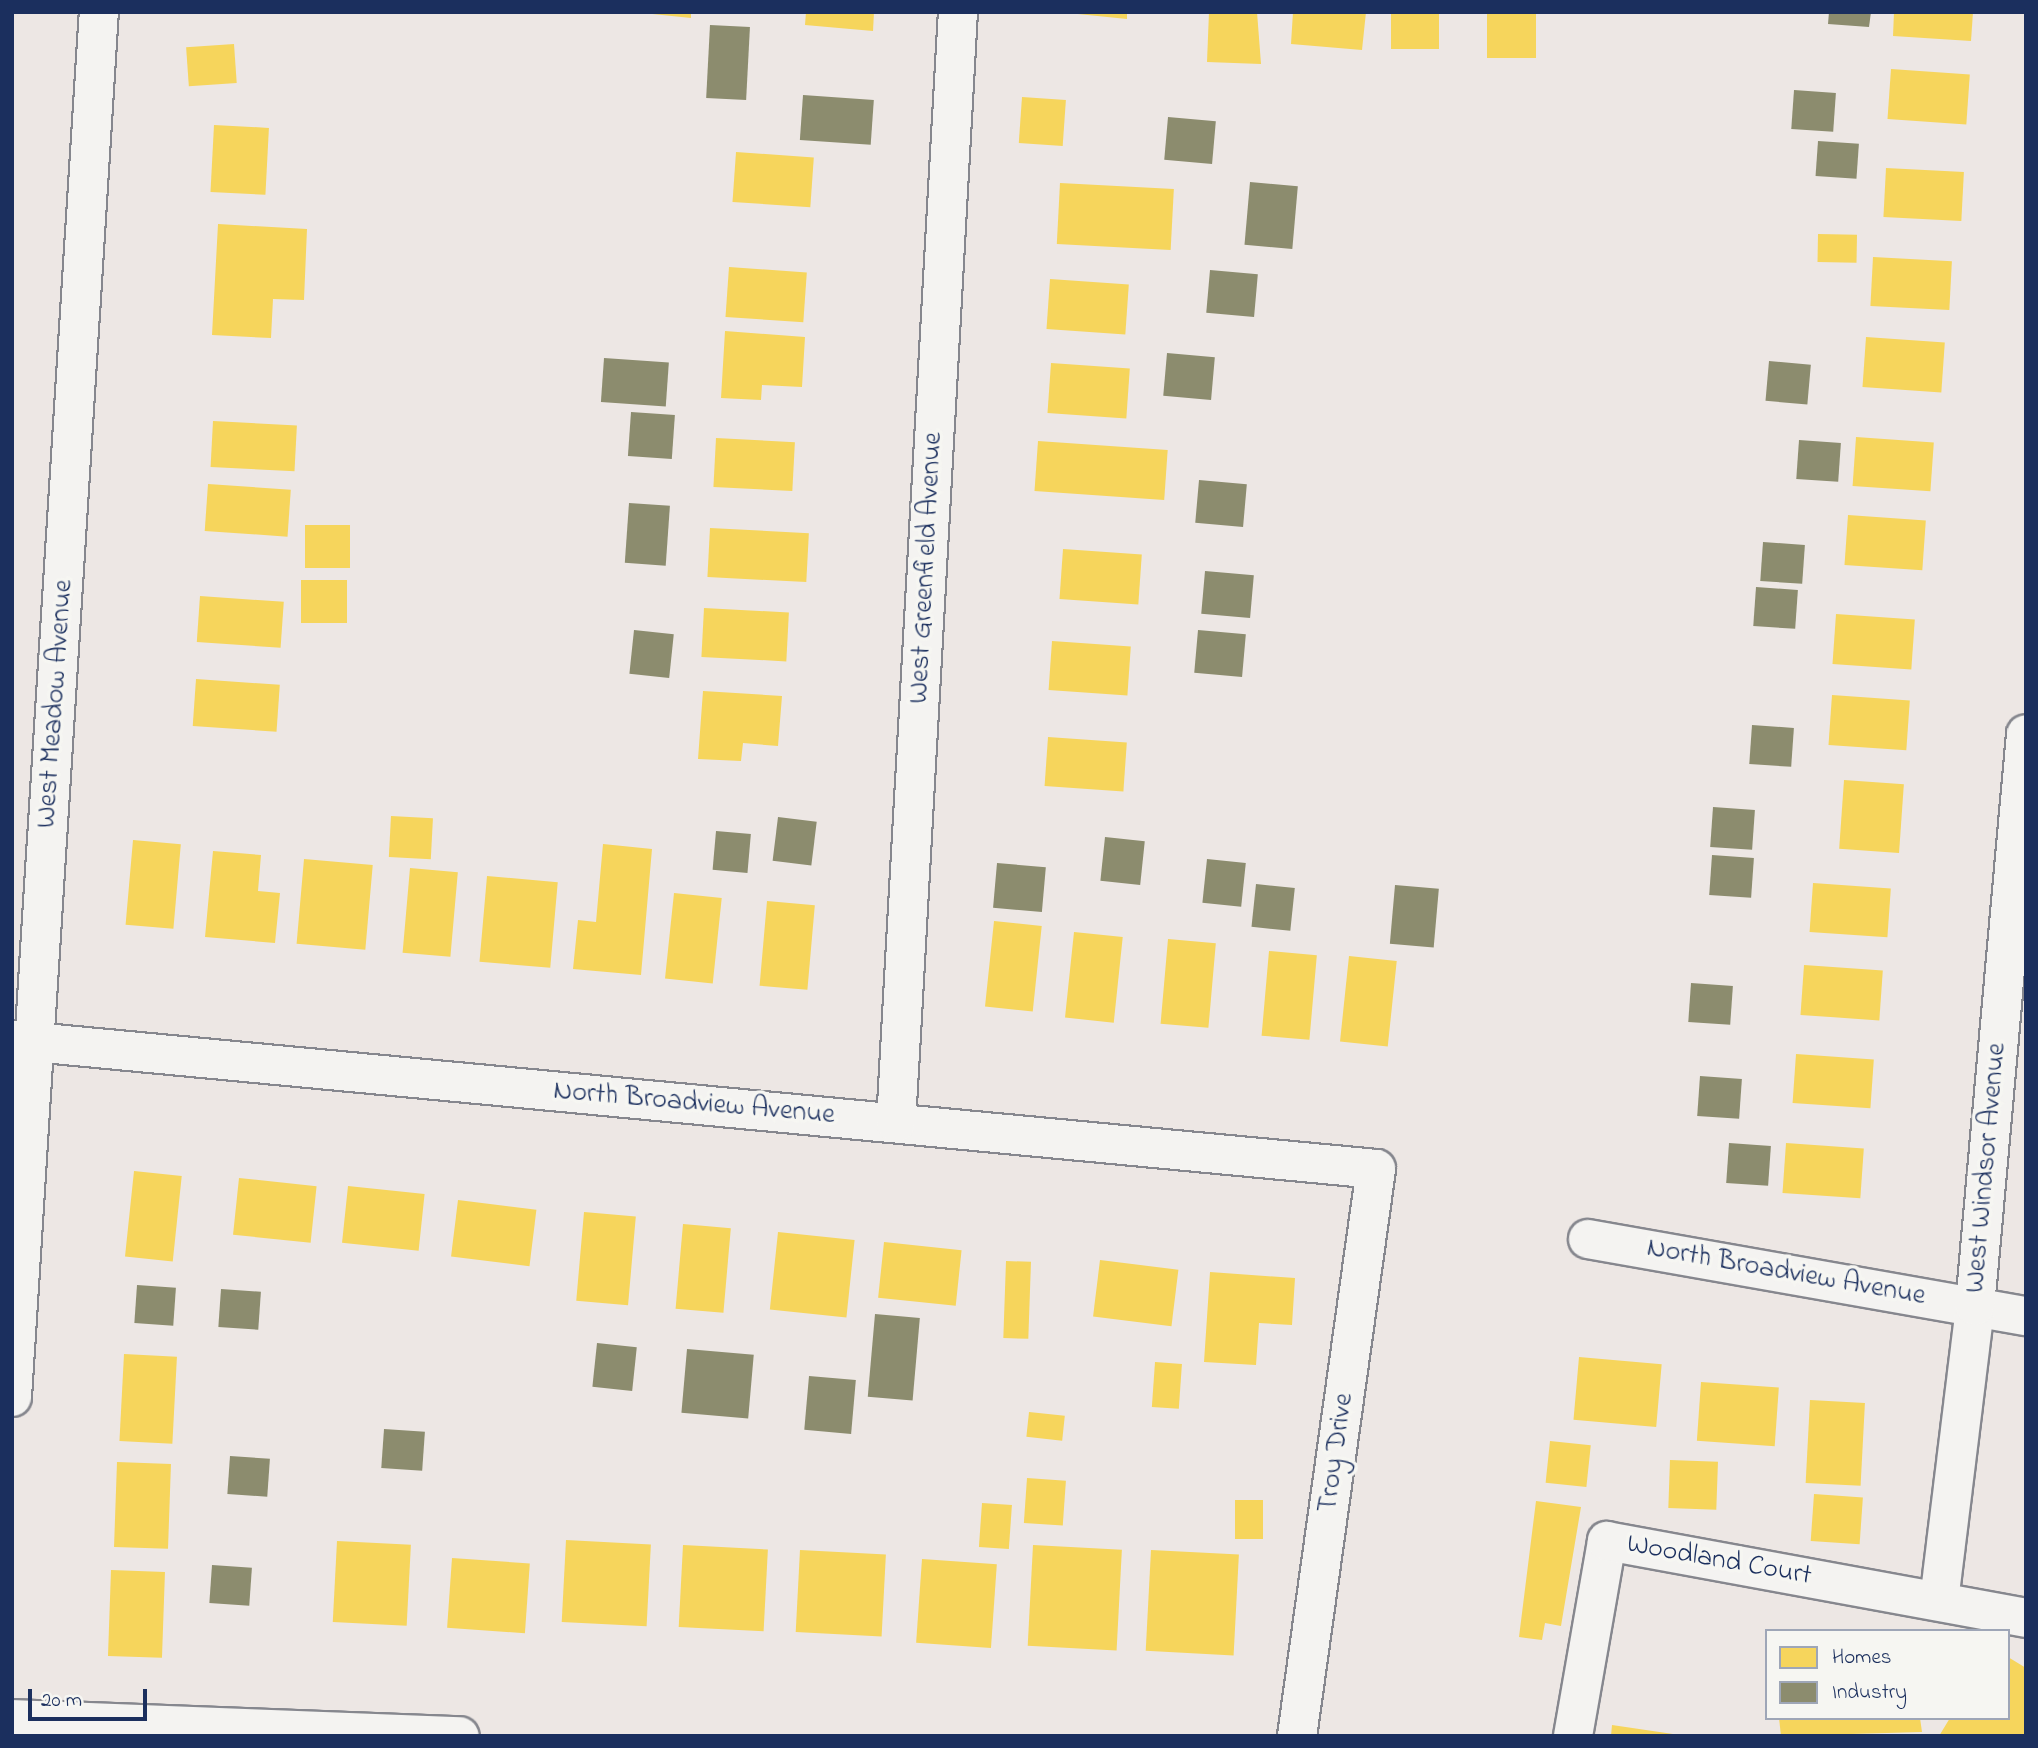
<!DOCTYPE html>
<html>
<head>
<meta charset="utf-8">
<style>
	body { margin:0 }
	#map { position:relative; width:2038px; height:1748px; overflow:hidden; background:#ede7e4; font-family:"Indie Flower",sans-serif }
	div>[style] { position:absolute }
	.homes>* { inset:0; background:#f6d55c; transform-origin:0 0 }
	.industry>* { inset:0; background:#8c8c6e; transform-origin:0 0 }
	.roads { filter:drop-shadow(2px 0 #86878e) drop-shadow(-2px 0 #86878e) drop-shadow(0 2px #86878e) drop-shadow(0 -2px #86878e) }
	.minor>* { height:38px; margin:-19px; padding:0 19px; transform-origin:19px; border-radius:19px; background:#f4f3f1 }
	span { translate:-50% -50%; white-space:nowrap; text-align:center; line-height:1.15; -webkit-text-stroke:7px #f6f6f2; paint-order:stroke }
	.street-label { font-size:28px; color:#1b2f5e }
	.frame { position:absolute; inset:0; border:14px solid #1b2f5e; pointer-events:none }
	.legend { position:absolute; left:1765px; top:1629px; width:245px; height:91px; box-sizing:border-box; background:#f6f6f2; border:2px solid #9ea6b7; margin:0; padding:9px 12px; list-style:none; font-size:21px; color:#1b2f5e }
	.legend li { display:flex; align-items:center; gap:14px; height:35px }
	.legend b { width:35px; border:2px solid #9ea6b7 }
	.scale { position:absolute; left:28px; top:1689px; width:119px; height:32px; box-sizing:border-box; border:4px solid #1b2f5e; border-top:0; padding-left:9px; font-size:21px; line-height:24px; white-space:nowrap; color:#1b2f5e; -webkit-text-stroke:5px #f6f6f2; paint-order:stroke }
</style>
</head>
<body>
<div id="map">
	<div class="homes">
		<div style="clip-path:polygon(633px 12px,691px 12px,691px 18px)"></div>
		<div style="clip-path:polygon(806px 12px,874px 12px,873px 31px,805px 25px)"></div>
		<div style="clip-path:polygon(1058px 12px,1127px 12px,1127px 19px)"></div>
		<div style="clip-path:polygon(1209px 12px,1257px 12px,1261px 64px,1207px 62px)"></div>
		<div style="clip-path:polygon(1293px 12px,1366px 12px,1362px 50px,1291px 44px)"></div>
		<div style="left:1391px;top:12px;width:48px;height:37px"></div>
		<div style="left:1487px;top:12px;width:49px;height:46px"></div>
		<div style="clip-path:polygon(1894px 12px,1973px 12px,1971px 41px,1893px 36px)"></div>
		<div style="left:234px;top:44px;width:39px;height:48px;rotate:86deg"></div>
		<div style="left:1891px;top:69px;width:79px;height:50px;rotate:4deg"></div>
		<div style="left:1022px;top:97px;width:44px;height:46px;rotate:4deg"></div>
		<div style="left:214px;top:125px;width:55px;height:67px;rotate:3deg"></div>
		<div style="left:736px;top:152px;width:78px;height:50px;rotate:4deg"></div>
		<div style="left:1886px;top:168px;width:78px;height:49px;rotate:3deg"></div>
		<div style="left:1060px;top:183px;width:114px;height:61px;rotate:3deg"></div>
		<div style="clip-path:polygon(218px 224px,307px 229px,304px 300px,273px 299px,271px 338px,212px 335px)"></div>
		<div style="left:1818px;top:234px;width:39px;height:28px;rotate:1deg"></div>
		<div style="left:1873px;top:257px;width:79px;height:49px;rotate:3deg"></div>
		<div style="left:729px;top:267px;width:78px;height:50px;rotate:4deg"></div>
		<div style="left:1050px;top:279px;width:79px;height:50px;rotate:4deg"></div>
		<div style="clip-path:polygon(725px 331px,805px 337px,802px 387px,762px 385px,761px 400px,721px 398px)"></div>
		<div style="left:1866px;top:337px;width:79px;height:50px;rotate:4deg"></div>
		<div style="left:1051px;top:363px;width:79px;height:50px;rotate:4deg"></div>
		<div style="left:213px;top:421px;width:84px;height:46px;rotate:3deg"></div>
		<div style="left:1856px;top:437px;width:78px;height:49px;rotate:4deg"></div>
		<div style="left:716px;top:438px;width:79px;height:49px;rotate:3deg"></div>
		<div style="left:1038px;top:441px;width:130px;height:50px;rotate:4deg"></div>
		<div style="left:208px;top:484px;width:83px;height:47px;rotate:4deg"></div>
		<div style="left:1848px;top:515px;width:78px;height:50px;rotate:4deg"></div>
		<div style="left:305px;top:525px;width:45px;height:43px"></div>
		<div style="left:710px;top:528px;width:99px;height:49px;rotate:3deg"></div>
		<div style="left:1063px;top:549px;width:79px;height:50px;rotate:4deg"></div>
		<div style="left:301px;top:580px;width:46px;height:43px"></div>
		<div style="left:200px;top:596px;width:84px;height:46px;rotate:4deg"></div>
		<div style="left:704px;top:608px;width:85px;height:49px;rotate:3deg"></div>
		<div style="left:1836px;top:614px;width:79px;height:50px;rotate:4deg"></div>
		<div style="left:1052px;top:641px;width:79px;height:49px;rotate:4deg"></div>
		<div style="left:196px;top:679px;width:84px;height:47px;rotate:4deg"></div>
		<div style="clip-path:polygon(703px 691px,782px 696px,778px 746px,743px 743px,741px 761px,698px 759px)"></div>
		<div style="left:1832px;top:695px;width:78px;height:50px;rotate:4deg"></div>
		<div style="left:1048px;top:737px;width:79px;height:49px;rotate:4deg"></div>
		<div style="left:1844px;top:780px;width:60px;height:69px;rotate:4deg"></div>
		<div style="left:391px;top:816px;width:42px;height:41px;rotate:3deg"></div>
		<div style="left:133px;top:840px;width:48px;height:85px;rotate:5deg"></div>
		<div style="clip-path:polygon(603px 844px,652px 849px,641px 975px,573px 969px,578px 920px,596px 922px)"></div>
		<div style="clip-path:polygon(213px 851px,261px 855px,258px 891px,280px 893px,275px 943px,205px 937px)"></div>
		<div style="left:304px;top:859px;width:69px;height:85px;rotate:5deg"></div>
		<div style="left:410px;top:868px;width:48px;height:85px;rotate:5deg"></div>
		<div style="left:487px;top:876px;width:71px;height:86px;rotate:5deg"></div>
		<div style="left:1813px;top:883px;width:78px;height:49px;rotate:4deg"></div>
		<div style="left:674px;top:893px;width:48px;height:86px;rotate:6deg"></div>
		<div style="left:767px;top:901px;width:48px;height:85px;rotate:5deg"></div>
		<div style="left:994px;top:921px;width:48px;height:86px;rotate:6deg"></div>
		<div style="left:1074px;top:932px;width:49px;height:86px;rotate:6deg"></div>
		<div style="left:1168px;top:939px;width:48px;height:85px;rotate:5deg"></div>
		<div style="left:1269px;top:951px;width:48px;height:85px;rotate:5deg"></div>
		<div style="left:1349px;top:956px;width:48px;height:86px;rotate:6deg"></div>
		<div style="left:1804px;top:965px;width:79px;height:50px;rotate:4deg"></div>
		<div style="left:1796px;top:1054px;width:78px;height:49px;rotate:4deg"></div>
		<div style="left:1786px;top:1143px;width:78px;height:50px;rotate:4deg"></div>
		<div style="left:134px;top:1171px;width:48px;height:86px;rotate:6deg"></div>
		<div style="left:239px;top:1178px;width:78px;height:57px;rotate:6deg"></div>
		<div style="left:348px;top:1186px;width:77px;height:57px;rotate:6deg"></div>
		<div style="left:458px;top:1200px;width:79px;height:57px;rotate:7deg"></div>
		<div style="left:584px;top:1212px;width:52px;height:89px;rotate:5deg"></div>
		<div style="left:683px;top:1224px;width:48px;height:85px;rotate:5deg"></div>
		<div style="left:778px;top:1232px;width:77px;height:78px;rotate:6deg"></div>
		<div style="left:884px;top:1242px;width:78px;height:56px;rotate:6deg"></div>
		<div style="left:1100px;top:1260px;width:79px;height:57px;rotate:7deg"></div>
		<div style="left:1006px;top:1261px;width:25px;height:77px;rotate:2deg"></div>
		<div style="clip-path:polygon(1210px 1272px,1295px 1278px,1292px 1325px,1259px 1323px,1256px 1365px,1204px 1362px)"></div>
		<div style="left:124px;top:1354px;width:53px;height:87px;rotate:3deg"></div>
		<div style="left:1579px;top:1357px;width:83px;height:63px;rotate:5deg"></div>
		<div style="left:1155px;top:1362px;width:27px;height:45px;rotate:4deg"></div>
		<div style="left:1701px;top:1382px;width:78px;height:59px;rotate:4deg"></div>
		<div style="left:1810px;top:1400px;width:55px;height:83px;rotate:3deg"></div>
		<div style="left:1029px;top:1412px;width:36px;height:25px;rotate:6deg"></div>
		<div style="left:1550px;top:1441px;width:41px;height:42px;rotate:6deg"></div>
		<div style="left:1670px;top:1460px;width:48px;height:48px;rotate:2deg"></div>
		<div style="left:117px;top:1462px;width:54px;height:85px;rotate:2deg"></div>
		<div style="left:1027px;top:1478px;width:39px;height:45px;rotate:4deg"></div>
		<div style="left:1814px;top:1494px;width:49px;height:47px;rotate:4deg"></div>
		<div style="left:1235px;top:1500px;width:28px;height:39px"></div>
		<div style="clip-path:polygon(1536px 1501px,1581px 1507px,1561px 1626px,1545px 1623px,1542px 1640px,1519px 1637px)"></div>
		<div style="left:982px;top:1503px;width:30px;height:44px;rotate:4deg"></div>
		<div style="left:566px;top:1540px;width:85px;height:82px;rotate:3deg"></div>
		<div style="left:337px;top:1541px;width:74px;height:81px;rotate:3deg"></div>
		<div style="left:683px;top:1545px;width:85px;height:82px;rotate:3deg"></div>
		<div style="left:1033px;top:1545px;width:89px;height:101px;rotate:3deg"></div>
		<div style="left:800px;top:1550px;width:86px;height:82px;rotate:3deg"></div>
		<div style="left:1151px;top:1550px;width:88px;height:101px;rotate:3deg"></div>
		<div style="left:452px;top:1558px;width:78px;height:70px;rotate:4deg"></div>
		<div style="left:922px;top:1559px;width:75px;height:84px;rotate:4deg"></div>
		<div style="left:111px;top:1570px;width:54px;height:86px;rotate:2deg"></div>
		<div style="clip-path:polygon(2008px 1657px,2026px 1668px,2026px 1736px,1939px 1736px,1950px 1718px,2008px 1718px)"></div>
		<div style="clip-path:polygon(1779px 1718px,1920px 1718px,1922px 1732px,1781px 1736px)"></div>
		<div style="clip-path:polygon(1612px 1725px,1673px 1734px,1673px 1736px,1611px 1736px)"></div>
	</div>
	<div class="industry">
		<div style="clip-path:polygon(1829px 12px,1871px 12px,1869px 27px,1828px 24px)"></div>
		<div style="left:710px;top:25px;width:40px;height:73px;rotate:3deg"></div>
		<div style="left:1794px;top:90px;width:42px;height:39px;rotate:4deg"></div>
		<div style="left:803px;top:95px;width:71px;height:45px;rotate:4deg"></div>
		<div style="left:1168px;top:117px;width:48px;height:43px;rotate:5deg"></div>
		<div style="left:1818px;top:141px;width:41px;height:35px;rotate:4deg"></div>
		<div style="left:1250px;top:182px;width:48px;height:63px;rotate:5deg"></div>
		<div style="left:1210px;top:270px;width:48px;height:43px;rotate:5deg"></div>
		<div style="left:1167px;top:353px;width:48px;height:43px;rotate:5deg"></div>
		<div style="left:604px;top:358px;width:65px;height:44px;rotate:4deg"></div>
		<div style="left:1769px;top:361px;width:42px;height:40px;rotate:5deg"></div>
		<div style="left:631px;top:412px;width:44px;height:44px;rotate:4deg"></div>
		<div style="left:1799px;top:440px;width:42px;height:39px;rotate:4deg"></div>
		<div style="left:1199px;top:480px;width:48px;height:43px;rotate:5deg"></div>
		<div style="left:629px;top:503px;width:41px;height:60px;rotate:4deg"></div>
		<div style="left:1763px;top:542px;width:42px;height:39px;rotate:4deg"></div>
		<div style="left:1205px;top:571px;width:49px;height:43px;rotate:5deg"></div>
		<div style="left:1756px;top:587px;width:42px;height:39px;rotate:4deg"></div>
		<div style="left:634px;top:630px;width:40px;height:44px;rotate:6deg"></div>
		<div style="left:1198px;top:630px;width:48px;height:43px;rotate:5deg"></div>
		<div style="left:1752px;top:725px;width:42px;height:39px;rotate:4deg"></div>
		<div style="left:1713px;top:807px;width:42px;height:40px;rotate:4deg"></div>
		<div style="left:778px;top:817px;width:39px;height:44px;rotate:7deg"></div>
		<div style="left:716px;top:831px;width:35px;height:39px;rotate:5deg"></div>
		<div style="left:1105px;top:837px;width:40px;height:44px;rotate:6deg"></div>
		<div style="left:1712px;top:855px;width:42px;height:40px;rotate:4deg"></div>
		<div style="left:1207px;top:859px;width:39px;height:44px;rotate:6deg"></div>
		<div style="left:997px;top:863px;width:49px;height:45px;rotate:5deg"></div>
		<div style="left:1256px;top:884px;width:39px;height:43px;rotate:6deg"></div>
		<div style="left:1395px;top:885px;width:44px;height:59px;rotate:5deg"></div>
		<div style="left:1691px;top:983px;width:42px;height:39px;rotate:4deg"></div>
		<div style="left:1700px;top:1076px;width:42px;height:40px;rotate:4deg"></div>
		<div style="left:1729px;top:1143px;width:42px;height:40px;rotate:4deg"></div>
		<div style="left:137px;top:1285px;width:39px;height:38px;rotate:4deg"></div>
		<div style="left:221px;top:1289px;width:40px;height:38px;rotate:4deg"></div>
		<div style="left:875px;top:1314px;width:45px;height:83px;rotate:5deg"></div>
		<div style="left:597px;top:1343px;width:40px;height:44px;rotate:6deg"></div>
		<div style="left:687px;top:1349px;width:67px;height:64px;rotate:5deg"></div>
		<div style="left:809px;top:1376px;width:47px;height:54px;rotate:5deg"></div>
		<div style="left:384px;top:1429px;width:41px;height:39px;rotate:4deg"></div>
		<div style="left:230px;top:1456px;width:40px;height:38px;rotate:4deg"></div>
		<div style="left:212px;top:1565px;width:40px;height:38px;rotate:4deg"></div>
	</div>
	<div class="roads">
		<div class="minor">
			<div style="left:12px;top:1040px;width:1370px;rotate:5.4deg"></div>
			<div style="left:1376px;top:1169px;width:572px;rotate:97.93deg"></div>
			<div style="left:896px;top:1123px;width:1113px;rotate:-86.81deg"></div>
			<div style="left:1588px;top:1239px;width:445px;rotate:10deg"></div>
			<div style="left:12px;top:1397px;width:1388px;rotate:-86.41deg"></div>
			<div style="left:1939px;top:1601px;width:297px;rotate:-83deg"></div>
			<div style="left:1975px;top:1306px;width:574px;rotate:-84.9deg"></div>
			<div style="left:12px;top:1719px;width:448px;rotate:2.2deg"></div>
			<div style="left:1573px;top:1736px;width:198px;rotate:-80.1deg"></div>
			<div style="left:1607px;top:1541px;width:426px;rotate:10.4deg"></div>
		</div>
	</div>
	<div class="street-label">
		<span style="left:927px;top:568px;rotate:-87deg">West Greenfield Avenue</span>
		<span style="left:56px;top:704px;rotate:-86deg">West Meadow Avenue</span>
		<span style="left:694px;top:1104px;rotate:5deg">North Broadview Avenue</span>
		<span style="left:1987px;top:1168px;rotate:-85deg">West Windsor Avenue</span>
		<span style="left:1786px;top:1273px;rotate:10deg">North Broadview Avenue</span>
		<span style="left:1337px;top:1453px;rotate:-82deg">Troy Drive</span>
		<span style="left:1719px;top:1561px;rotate:10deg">Woodland Court</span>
	</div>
	<div class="frame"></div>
	<ul class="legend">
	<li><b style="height:19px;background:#f6d55c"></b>Homes</li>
	<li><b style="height:19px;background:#8c8c6e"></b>Industry</li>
	</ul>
	<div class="scale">20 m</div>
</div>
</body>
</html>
